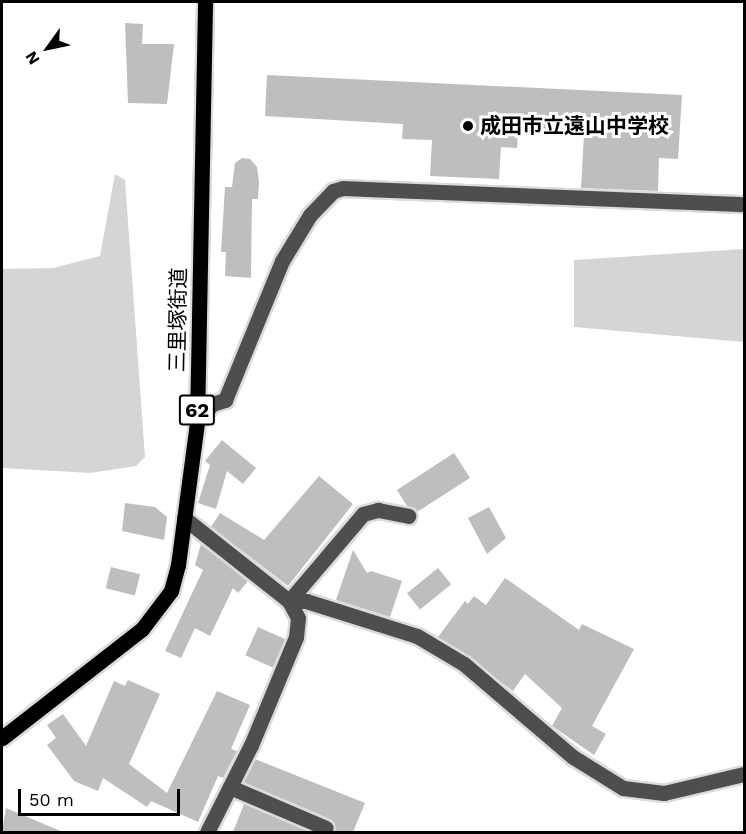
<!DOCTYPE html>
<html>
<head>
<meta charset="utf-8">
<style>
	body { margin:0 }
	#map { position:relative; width:746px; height:834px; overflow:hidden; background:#fff; font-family:"Work Sans","Noto Sans JP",sans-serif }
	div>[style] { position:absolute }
	.green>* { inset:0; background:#d5d5d5 }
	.building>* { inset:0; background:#bebebe; transform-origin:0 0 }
	.roads { filter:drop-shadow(2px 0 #dbdbdb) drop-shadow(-2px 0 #dbdbdb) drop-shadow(0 2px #dbdbdb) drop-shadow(0 -2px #dbdbdb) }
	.minor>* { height:15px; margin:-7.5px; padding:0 7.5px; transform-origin:7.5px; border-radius:7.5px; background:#4e4e4e }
	.major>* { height:15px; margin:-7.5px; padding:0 7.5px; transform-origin:7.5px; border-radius:7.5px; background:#000 }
	.dots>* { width:16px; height:16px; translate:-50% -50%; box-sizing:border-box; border:3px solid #fff; border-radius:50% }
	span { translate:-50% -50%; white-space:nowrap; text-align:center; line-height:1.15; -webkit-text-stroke:6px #fff; paint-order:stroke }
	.shield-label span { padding:2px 4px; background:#fff; border:2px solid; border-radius:4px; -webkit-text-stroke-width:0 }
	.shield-label { font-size:20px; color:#000; font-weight:700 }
	.poi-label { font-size:21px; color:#000; font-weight:700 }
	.left { translate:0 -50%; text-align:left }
	.street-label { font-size:21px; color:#000 }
	.frame { position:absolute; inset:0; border:3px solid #000; pointer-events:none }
	.north { position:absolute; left:18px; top:18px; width:60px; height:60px; -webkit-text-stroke:4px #fff; paint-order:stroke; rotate:237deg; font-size:16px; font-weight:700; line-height:24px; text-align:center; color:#000 }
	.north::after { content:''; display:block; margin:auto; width:21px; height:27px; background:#000; clip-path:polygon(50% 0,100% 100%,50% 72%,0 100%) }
	.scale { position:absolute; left:18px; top:789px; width:162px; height:27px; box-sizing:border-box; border:3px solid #000; border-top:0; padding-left:8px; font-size:18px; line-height:21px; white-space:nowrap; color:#000; -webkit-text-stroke:4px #fff; paint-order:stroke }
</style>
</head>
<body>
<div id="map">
	<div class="green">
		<div style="clip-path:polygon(115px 174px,125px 180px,145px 457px,136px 466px,90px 473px,2px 468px,2px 269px,53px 268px,100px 256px)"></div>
		<div style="clip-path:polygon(744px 249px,744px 342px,574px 327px,574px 260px)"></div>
	</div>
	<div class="building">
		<div style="clip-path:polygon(125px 23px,143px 24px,142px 44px,174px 44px,167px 104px,128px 103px)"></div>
		<div style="clip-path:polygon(267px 75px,682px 95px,678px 159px,659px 158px,658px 191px,581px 188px,584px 134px,518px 130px,517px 148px,501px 147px,499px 179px,430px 176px,432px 140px,402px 139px,403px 124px,265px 116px)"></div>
		<div style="clip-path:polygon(242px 158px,250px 159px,257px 167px,259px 182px,258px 199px,252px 199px,251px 278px,225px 276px,226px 252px,221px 252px,225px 187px,232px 187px,235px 163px)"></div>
		<div style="clip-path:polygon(222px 440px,256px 468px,243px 484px,227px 471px,216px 509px,198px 503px,210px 465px,205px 461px)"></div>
		<div style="clip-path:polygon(454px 453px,470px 478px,417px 512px,407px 506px,397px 490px)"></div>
		<div style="clip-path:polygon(319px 476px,353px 504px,288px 586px,211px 527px,220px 513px,264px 540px)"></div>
		<div style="clip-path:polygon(125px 503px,155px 507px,167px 517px,164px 540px,122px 531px)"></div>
		<div style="clip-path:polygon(489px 507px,506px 538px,487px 554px,468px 518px)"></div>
		<div style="clip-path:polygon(201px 544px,248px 581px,238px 593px,233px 588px,210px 636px,195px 628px,181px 658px,165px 651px,203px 570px,195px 565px)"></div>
		<div style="clip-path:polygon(353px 550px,367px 573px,371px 571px,402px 581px,390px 617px,336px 600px)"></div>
		<div style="left:111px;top:567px;width:30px;height:22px;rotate:14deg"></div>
		<div style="left:438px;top:568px;width:21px;height:40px;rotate:51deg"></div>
		<div style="clip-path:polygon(505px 578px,579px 630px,582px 624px,634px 649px,592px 726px,606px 734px,594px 755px,552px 726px,562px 708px,525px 674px,513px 691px,438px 637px,465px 601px,468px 604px,474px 596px,486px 605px)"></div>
		<div style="left:258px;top:627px;width:30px;height:31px;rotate:24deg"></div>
		<div style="clip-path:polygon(128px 680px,160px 694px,129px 764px,167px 793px,217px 691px,250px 705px,231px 749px,237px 751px,223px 778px,218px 776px,198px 822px,151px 801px,147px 807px,103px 778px,98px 791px,74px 781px,47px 745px,56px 738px,47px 725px,63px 714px,86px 746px,114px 681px,125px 686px)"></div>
		<div style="clip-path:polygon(255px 759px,365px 803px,353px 832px,335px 832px,330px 819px,243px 782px)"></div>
		<div style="clip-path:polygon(244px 804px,312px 832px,233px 832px)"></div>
		<div style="clip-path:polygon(6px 808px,63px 832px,2px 832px)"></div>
	</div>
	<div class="roads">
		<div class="minor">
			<div style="left:197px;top:422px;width:23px;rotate:-50deg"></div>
			<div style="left:212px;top:404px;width:14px;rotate:-17deg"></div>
			<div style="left:225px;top:400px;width:150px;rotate:-67.7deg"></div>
			<div style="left:282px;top:261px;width:54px;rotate:-58.7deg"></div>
			<div style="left:310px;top:215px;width:33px;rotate:-46deg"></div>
			<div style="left:333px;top:191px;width:10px;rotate:-17deg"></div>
			<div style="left:343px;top:188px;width:401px;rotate:2.3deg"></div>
			<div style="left:184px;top:518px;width:134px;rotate:38.3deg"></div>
			<div style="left:289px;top:601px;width:19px;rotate:62deg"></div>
			<div style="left:298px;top:618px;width:19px;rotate:96deg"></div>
			<div style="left:296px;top:637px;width:117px;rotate:112.6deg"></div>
			<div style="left:251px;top:745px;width:97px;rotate:116.8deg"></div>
			<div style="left:289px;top:601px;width:17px"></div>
			<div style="left:306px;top:601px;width:116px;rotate:17.5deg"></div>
			<div style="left:417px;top:636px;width:55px;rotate:30.8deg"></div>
			<div style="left:464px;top:664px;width:143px;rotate:40.5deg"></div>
			<div style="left:573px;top:757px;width:59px;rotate:31.8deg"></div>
			<div style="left:623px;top:788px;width:41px;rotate:7deg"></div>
			<div style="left:664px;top:793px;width:82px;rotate:-13.4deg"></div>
			<div style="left:289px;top:601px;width:114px;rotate:-49.6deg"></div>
			<div style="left:363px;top:514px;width:16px;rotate:-15deg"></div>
			<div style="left:378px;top:510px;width:31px;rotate:11deg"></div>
			<div style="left:230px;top:787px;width:104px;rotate:23.1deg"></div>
		</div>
		<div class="major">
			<div style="left:2px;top:738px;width:177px;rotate:-37.9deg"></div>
			<div style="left:142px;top:629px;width:48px;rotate:-52.7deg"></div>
			<div style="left:171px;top:591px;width:27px;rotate:-75deg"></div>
			<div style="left:178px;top:565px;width:144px;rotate:-82.4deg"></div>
			<div style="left:197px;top:422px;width:420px;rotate:-88.9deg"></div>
		</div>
	</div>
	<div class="dots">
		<div style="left:468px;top:126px;background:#000"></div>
	</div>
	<div class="shield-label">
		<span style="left:197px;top:410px">62</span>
	</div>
	<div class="poi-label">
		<span class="left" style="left:480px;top:126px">成田市立遠山中学校</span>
	</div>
	<div class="street-label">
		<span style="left:178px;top:320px;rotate:-89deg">三里塚街道</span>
	</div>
	<div class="frame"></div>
	<div class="north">N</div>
	<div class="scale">50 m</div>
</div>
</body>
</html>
